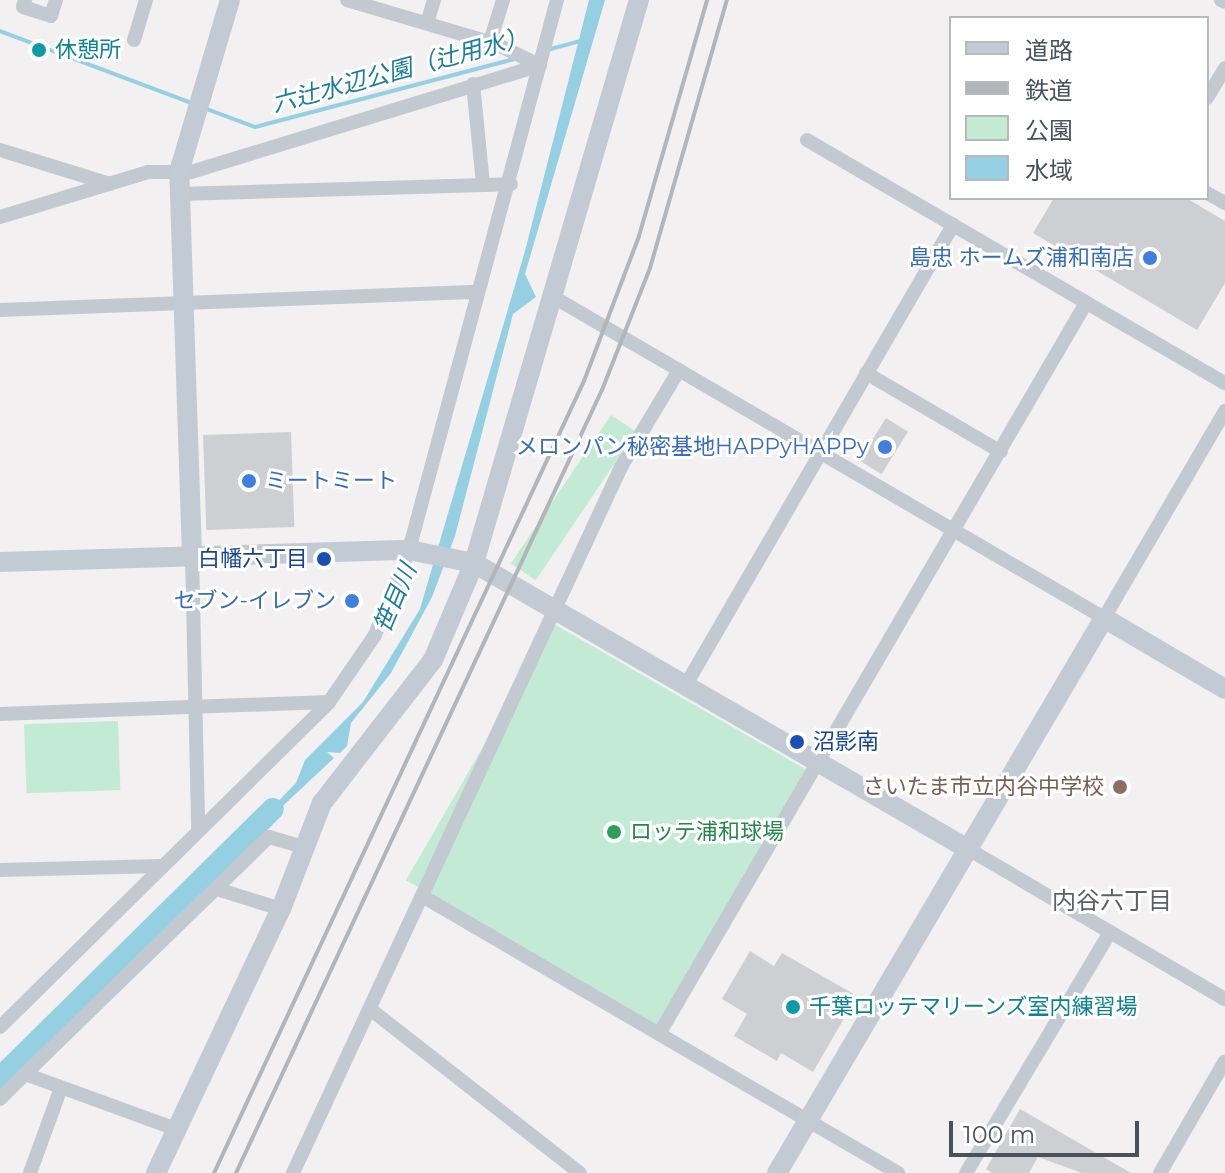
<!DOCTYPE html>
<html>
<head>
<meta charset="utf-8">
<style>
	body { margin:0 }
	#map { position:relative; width:1225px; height:1173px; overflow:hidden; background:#f2f0f0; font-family:Montserrat,"Noto Sans JP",sans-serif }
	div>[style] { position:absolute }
	.green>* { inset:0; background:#c3ead4; transform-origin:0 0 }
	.water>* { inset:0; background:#95cfe2 }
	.stream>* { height:4px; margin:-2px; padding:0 2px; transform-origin:2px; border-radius:2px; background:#95cfe2 }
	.river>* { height:22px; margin:-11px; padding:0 11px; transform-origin:11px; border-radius:11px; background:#95cfe2 }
	.building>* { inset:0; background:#cdcfd3; transform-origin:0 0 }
	.street>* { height:14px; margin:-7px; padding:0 7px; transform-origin:7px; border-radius:7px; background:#c2c9d0 }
	.secondary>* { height:20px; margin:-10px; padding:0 10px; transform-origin:10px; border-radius:10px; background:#c2cad4 }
	.rail>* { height:4px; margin:-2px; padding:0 2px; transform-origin:2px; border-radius:2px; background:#b2b5b9 }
	.dots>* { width:22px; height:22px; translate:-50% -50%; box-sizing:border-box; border:4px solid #fff; border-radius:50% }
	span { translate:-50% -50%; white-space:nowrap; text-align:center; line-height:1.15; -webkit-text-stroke:6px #fff; paint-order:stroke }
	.culture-label { font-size:22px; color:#0d838f }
	.left { translate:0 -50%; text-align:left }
	.shop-label { font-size:22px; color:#366cbe }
	.right { translate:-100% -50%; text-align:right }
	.transit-label { font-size:22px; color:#164399 }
	.education-label { font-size:22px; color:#785e54 }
	.leisure-label { font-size:22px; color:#27864d }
	.water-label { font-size:24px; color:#1c7c9b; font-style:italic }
	.neighbourhood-label { font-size:24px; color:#5d5f64 }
	.legend { position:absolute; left:949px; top:16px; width:260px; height:184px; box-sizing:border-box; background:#fff; border:2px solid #b6babd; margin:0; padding:10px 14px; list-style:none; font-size:24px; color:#49525b }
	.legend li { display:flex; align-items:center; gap:16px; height:40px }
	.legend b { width:40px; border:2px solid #b6babd }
	.scale { position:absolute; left:949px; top:1121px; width:190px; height:36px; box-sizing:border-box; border:4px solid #49525b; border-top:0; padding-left:10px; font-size:24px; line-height:28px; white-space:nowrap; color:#49525b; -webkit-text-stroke:6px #fff; paint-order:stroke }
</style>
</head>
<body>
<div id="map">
	<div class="green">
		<div style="left:611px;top:415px;width:30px;height:179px;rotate:34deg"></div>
		<div style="left:554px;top:624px;width:292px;height:296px;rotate:30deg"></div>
		<div style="left:118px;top:721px;width:69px;height:94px;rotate:88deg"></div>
	</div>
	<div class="water">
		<div style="clip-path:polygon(589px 0,605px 0,525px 274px,536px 297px,513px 314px,455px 536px,432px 597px,391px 673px,351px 723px,347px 746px,340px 753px,327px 752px,334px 758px,255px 832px,251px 829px,296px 783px,305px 760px,363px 702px,420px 609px,525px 251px)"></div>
	</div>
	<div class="stream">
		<div style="left:0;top:31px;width:205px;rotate:20.6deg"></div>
		<div style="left:547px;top:50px;width:35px;rotate:-15deg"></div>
		<div style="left:204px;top:108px;width:54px;rotate:20.4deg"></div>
		<div style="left:255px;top:127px;width:269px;rotate:-14.7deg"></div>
	</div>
	<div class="river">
		<div style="left:0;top:1078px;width:383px;rotate:-44.6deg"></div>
	</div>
	<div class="building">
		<div style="clip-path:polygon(1054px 198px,1186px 198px,1225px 221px,1225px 283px,1197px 330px,1033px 233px)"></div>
		<div style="left:886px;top:418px;width:26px;height:50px;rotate:32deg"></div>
		<div style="left:291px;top:432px;width:95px;height:88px;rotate:88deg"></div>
		<div style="clip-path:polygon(750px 951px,774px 966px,782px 953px,857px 996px,813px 1072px,781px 1053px,777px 1061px,734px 1036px,747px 1014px,722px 999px)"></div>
		<div style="clip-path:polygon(1020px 1109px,1131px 1173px,1082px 1173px,1038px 1157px,1029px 1173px,992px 1173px,986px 1169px)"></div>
	</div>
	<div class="street">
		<div style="left:25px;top:0;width:7px;rotate:106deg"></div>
		<div style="left:23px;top:7px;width:29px;rotate:18deg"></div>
		<div style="left:51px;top:16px;width:17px;rotate:-73deg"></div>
		<div style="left:347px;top:0;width:155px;rotate:16.5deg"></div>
		<div style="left:496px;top:44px;width:48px;rotate:26deg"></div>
		<div style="left:1221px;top:0;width:4px;rotate:27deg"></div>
		<div style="left:427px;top:23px;width:24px;rotate:-73deg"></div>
		<div style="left:134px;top:40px;width:42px;rotate:-73.3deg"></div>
		<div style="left:490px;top:42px;width:44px;rotate:-72.8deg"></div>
		<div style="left:473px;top:84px;width:101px;rotate:84.3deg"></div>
		<div style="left:1207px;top:98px;width:35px;rotate:-59deg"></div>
		<div style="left:807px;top:140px;width:484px;rotate:30.2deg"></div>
		<div style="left:0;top:150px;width:115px;rotate:17.2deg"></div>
		<div style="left:1207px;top:193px;width:21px;rotate:29deg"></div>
		<div style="left:179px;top:194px;width:332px;rotate:-1.7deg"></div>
		<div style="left:0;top:217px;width:155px;rotate:-16.9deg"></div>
		<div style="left:148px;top:172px;width:43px"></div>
		<div style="left:191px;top:172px;width:365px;rotate:-17deg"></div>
		<div style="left:550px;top:295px;width:641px;rotate:30.24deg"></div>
		<div style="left:1104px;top:618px;width:240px;rotate:-59.7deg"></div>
		<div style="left:0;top:310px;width:478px;rotate:-2.2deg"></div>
		<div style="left:866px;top:373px;width:156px;rotate:30.3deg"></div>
		<div style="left:192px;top:556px;width:274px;rotate:88.7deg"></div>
		<div style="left:687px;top:683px;width:530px;rotate:-59.85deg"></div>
		<div style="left:0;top:714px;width:329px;rotate:-2.1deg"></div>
		<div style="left:968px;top:849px;width:298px;rotate:30.3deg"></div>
		<div style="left:0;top:870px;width:162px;rotate:-1.4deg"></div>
		<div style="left:217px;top:889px;width:67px;rotate:17.4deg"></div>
		<div style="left:422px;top:896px;width:551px;rotate:30.2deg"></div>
		<div style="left:370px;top:1009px;width:266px;rotate:38deg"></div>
		<div style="left:0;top:1027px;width:462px;rotate:-44.6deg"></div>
		<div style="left:329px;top:702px;width:81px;rotate:-55.5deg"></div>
		<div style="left:375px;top:635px;width:92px;rotate:-68.2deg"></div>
		<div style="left:409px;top:550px;width:570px;rotate:-74.94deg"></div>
		<div style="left:659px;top:1034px;width:847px;rotate:-59.71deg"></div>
		<div style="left:25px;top:1074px;width:340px;rotate:-44.2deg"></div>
		<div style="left:269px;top:837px;width:37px;rotate:16deg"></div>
		<div style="left:0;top:1099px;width:35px;rotate:-45deg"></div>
		<div style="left:25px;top:1074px;width:161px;rotate:20deg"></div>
		<div style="left:30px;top:1173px;width:90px;rotate:-70deg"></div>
		<div style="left:293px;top:1173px;width:778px;rotate:-65.08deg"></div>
		<div style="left:621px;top:467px;width:113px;rotate:-59.1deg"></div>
		<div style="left:966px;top:1173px;width:281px;rotate:-59.1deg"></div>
		<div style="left:1160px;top:1173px;width:129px;rotate:-59.9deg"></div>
	</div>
	<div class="secondary">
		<div style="left:192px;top:556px;width:384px;rotate:-91.9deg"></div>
		<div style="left:179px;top:172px;width:179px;rotate:-73.5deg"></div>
		<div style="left:0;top:562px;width:409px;rotate:-1.7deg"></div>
		<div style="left:409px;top:550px;width:66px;rotate:11.3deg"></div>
		<div style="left:474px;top:563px;width:571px;rotate:30.07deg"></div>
		<div style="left:156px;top:1173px;width:292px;rotate:-64.7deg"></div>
		<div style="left:281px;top:909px;width:114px;rotate:-68.9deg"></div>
		<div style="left:322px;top:803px;width:181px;rotate:-52.2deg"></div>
		<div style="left:433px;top:660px;width:105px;rotate:-67.1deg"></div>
		<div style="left:474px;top:563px;width:587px;rotate:-73.67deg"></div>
		<div style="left:777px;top:1173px;width:644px;rotate:-59.49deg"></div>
		<div style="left:1104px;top:618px;width:140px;rotate:30.4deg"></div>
	</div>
	<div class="rail">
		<div style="left:214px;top:1173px;width:874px;rotate:-64.96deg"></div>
		<div style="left:584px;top:381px;width:155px;rotate:-69.2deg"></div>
		<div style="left:639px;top:236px;width:246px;rotate:-73.9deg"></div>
		<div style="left:236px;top:1173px;width:864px;rotate:-64.95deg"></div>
		<div style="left:602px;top:390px;width:131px;rotate:-68.5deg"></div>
		<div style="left:650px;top:268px;width:279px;rotate:-74deg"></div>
	</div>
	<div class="dots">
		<div style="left:39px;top:50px;background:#0f9aa8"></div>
		<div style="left:1150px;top:258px;background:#3f7fe0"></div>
		<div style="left:885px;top:447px;background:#3f7fe0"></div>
		<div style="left:249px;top:481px;background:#3f7fe0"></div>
		<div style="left:324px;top:559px;background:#1a4fb4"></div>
		<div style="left:352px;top:601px;background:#3f7fe0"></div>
		<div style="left:797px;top:742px;background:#1a4fb4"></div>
		<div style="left:1120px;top:787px;background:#8d6e63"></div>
		<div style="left:614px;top:832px;background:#2e9e5b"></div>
		<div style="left:793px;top:1007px;background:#0f9aa8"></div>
	</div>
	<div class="culture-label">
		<span class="left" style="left:55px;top:50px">休憩所</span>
		<span class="left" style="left:809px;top:1007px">千葉ロッテマリーンズ室内練習場</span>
	</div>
	<div class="shop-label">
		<span class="right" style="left:1134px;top:258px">島忠 ホームズ浦和南店</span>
		<span class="right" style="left:869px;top:447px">メロンパン秘密基地HAPPyHAPPy</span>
		<span class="left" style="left:265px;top:481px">ミートミート</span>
		<span class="right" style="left:336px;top:601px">セブン-イレブン</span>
	</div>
	<div class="transit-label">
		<span class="right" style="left:308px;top:559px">白幡六丁目</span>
		<span class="left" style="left:813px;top:742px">沼影南</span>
	</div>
	<div class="education-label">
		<span class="right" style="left:1104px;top:787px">さいたま市立内谷中学校</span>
	</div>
	<div class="leisure-label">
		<span class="left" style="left:630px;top:832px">ロッテ浦和球場</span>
	</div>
	<div class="water-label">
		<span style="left:400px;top:70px;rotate:-15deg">六辻水辺公園（辻用水）</span>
		<span style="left:395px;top:598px;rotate:-67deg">笹目川</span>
	</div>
	<div class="neighbourhood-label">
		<span style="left:1112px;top:901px">内谷六丁目</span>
	</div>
	<ul class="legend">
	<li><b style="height:10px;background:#c2cad4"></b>道路</li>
	<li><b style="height:10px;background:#b2b5b9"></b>鉄道</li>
	<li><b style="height:22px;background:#c3ead4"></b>公園</li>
	<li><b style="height:22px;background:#95cfe2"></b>水域</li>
	</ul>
	<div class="scale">100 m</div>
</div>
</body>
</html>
